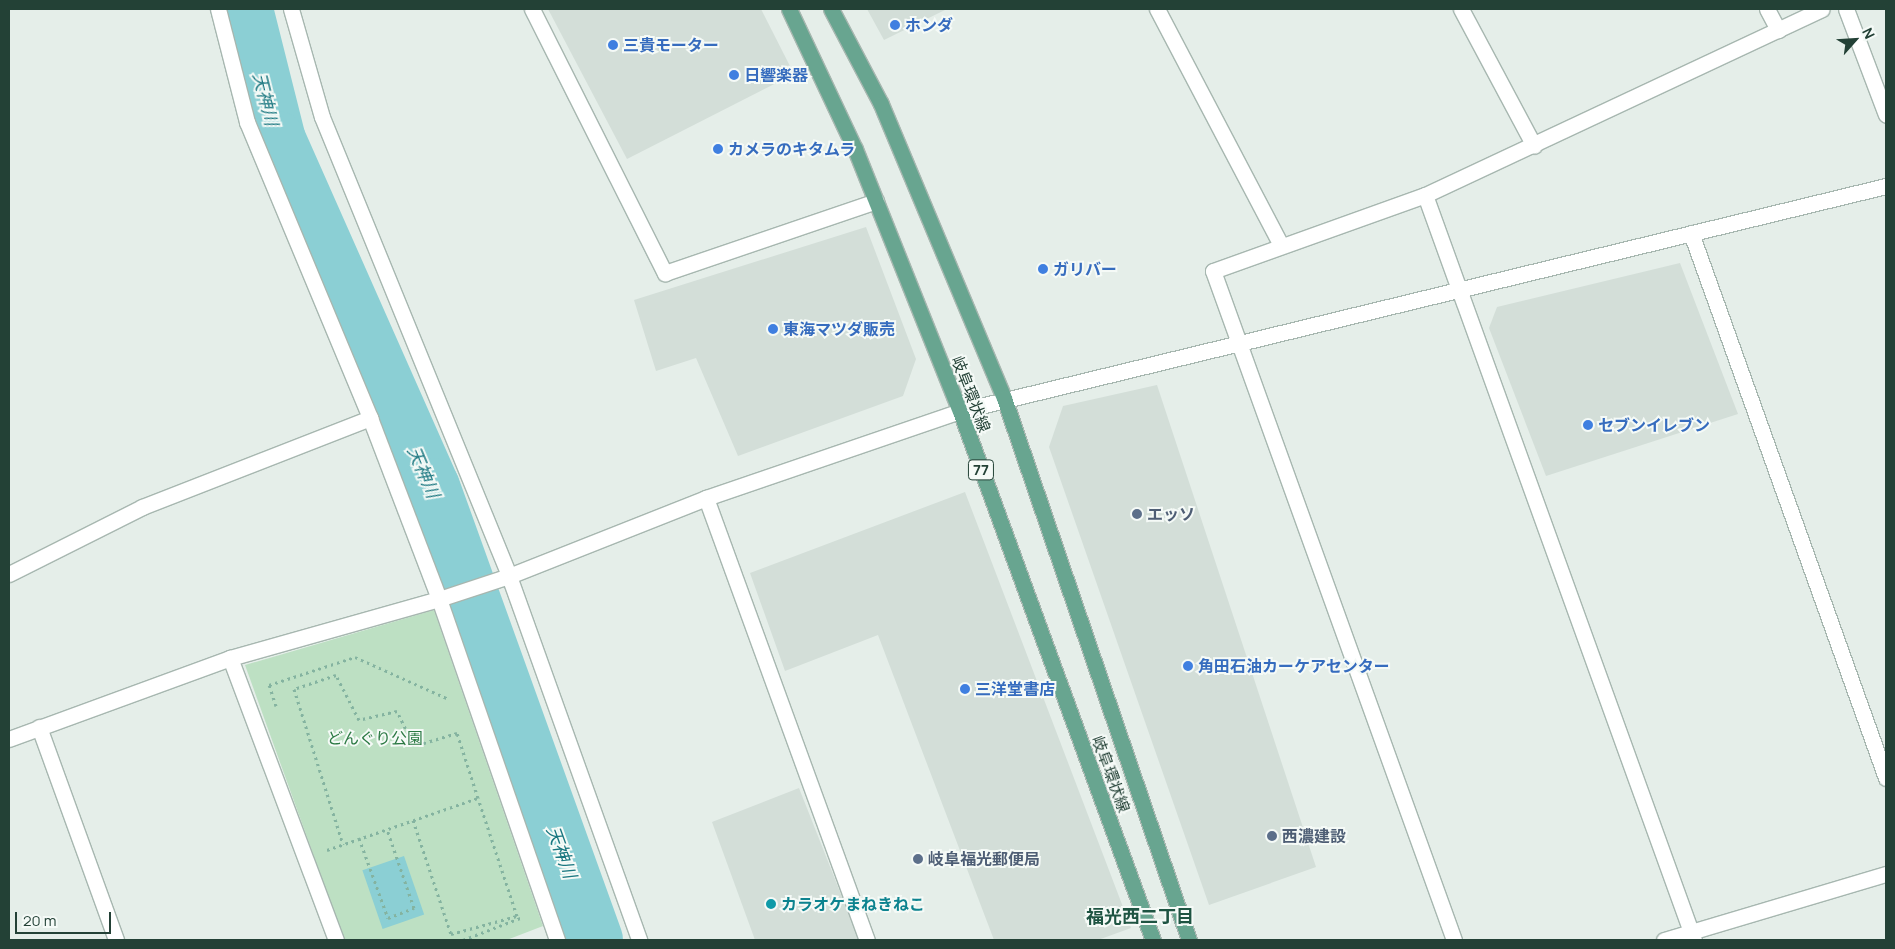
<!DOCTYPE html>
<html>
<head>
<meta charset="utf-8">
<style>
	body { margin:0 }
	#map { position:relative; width:1895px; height:949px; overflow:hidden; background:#e5eee9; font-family:Manrope,"Noto Sans JP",sans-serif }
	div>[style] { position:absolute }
	.built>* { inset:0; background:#d3ded8 }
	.green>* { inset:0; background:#bde0c3 }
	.water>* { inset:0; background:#8bcfd4; transform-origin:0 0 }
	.river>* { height:58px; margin:-29px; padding:0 29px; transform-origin:29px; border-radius:29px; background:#8bcfd4 }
	.path>* { height:3px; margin-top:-1.5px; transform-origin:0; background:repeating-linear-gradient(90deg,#84b3a0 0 2.5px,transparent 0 6.5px) }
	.roads { filter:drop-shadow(1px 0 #a7b7b0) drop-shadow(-1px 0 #a7b7b0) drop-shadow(0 1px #a7b7b0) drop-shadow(0 -1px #a7b7b0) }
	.minor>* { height:15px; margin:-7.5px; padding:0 7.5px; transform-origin:7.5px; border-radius:7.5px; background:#fff }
	.tertiary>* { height:15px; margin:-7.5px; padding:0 7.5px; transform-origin:7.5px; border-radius:7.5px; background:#fff }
	.primary>* { height:15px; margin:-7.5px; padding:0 7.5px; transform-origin:7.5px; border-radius:7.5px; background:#68a590 }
	.dots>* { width:14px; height:14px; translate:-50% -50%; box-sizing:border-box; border:2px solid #f5faf7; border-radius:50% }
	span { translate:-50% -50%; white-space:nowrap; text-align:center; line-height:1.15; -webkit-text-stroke:4px #f5faf7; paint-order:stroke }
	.shield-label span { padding:1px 4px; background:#f5faf7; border:1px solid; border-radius:4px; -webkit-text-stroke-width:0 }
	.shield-label { font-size:15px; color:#234136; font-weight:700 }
	.shop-label { font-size:16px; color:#366cbe; font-weight:700 }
	.left { translate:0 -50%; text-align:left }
	.street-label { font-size:16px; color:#234136 }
	.service-label { font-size:16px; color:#4e5e75; font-weight:700 }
	.park-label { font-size:16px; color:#2b7943 }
	.culture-label { font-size:16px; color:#0d838f; font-weight:700 }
	.water-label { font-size:18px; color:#1a7780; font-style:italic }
	.neighbourhood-label { font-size:18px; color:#1e5442; font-weight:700 }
	.frame { position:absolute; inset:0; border:10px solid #234136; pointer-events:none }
	.north { position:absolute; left:1830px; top:15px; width:50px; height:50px; -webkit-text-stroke:4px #f5faf7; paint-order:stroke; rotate:64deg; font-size:14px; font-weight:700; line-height:20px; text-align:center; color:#234136 }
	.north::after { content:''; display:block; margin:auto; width:18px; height:22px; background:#234136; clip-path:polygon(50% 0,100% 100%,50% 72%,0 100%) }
	.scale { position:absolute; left:15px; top:912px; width:96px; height:22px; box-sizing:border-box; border:2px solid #234136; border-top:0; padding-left:6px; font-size:15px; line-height:18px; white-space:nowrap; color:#234136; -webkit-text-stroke:4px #f5faf7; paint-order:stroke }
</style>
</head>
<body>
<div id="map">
	<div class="built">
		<div style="clip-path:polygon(548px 9px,761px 9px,794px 74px,627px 159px)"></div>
		<div style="clip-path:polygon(867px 9px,947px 9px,884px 40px)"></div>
		<div style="clip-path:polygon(866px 227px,916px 359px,903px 396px,738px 456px,696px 358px,656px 371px,634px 300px)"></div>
		<div style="clip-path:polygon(1680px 263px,1738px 414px,1546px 476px,1489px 328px,1497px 307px)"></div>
		<div style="clip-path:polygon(1157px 385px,1316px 867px,1209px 905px,1049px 447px,1063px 406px)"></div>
		<div style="clip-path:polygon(965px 492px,1131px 928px,1098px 940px,994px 940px,878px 635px,785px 671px,750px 573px)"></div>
		<div style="clip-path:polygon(799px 788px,859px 940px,755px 940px,712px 822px)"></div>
	</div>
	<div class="green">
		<div style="clip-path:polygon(434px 610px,543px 926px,507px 940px,344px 940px,245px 665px)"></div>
	</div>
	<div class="water">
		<div style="left:404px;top:856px;width:62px;height:44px;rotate:71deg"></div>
	</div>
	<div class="river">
		<div style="left:244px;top:9px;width:135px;rotate:75.9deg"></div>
		<div style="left:277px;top:140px;width:380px;rotate:66.1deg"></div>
		<div style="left:431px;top:487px;width:481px;rotate:70.2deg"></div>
	</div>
	<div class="path">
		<div style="left:276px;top:706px;width:22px;rotate:-108deg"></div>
		<div style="left:269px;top:685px;width:90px;rotate:-18deg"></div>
		<div style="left:355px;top:657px;width:103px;rotate:24.1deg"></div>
		<div style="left:413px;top:820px;width:120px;rotate:71.6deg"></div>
		<div style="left:451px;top:934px;width:68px;rotate:-15.3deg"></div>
		<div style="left:517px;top:916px;width:124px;rotate:-108.3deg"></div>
		<div style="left:359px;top:838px;width:85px;rotate:70.1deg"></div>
		<div style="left:388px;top:918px;width:28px;rotate:-21deg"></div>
		<div style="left:414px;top:908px;width:83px;rotate:-108.9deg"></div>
		<div style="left:327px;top:850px;width:160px;rotate:-19deg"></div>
		<div style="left:478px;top:798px;width:68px;rotate:-107.9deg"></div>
		<div style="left:457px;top:733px;width:45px;rotate:163.2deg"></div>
		<div style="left:414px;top:746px;width:39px;rotate:-116deg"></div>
		<div style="left:397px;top:711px;width:39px;rotate:167deg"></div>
		<div style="left:359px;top:720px;width:51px;rotate:-117.1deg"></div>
		<div style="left:336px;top:675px;width:44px;rotate:161.6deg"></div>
		<div style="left:294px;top:689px;width:163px;rotate:72.5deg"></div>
		<div style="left:463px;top:940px;width:64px;rotate:-21deg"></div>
	</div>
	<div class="roads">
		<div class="minor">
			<div style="left:218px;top:9px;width:117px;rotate:75.6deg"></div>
			<div style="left:247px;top:122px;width:321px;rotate:67.4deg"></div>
			<div style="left:291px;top:9px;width:112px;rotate:74deg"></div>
			<div style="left:322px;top:117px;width:496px;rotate:67.8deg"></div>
			<div style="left:509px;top:576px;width:387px;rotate:70.3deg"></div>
			<div style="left:532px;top:9px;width:296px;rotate:63.3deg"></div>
			<div style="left:665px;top:273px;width:223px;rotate:-18.8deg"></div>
			<div style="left:1157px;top:9px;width:267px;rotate:62.3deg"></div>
			<div style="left:1461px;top:9px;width:155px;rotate:61.9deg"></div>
			<div style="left:1767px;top:9px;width:24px;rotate:62deg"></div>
			<div style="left:1846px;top:9px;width:113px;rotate:69.3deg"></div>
			<div style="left:1425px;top:195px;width:792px;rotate:70.15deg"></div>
			<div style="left:1691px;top:233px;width:579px;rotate:70.31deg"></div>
			<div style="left:706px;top:498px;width:470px;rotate:70deg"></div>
			<div style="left:9px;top:574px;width:149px;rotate:-26.7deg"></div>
			<div style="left:142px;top:507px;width:245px;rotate:-21.3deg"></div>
			<div style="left:370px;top:418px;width:194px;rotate:69.1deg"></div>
			<div style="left:439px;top:599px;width:361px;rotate:70.9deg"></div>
			<div style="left:230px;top:658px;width:301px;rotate:69.4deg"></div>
			<div style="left:39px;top:727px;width:226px;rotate:70.1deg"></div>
			<div style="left:1454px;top:940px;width:711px;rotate:-109.81deg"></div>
			<div style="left:1213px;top:271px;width:225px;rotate:-19.7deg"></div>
			<div style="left:1425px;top:195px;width:438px;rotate:-25.1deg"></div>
			<div style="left:1664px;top:940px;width:232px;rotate:-16.6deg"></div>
		</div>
		<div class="tertiary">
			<div style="left:9px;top:739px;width:235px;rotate:-20.1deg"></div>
			<div style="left:230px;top:658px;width:217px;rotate:-15.8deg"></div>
			<div style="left:439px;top:599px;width:74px;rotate:-18.2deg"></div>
			<div style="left:509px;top:576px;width:212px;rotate:-21.6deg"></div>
			<div style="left:706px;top:498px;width:268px;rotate:-18.9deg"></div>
			<div style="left:960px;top:411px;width:953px;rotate:-13.66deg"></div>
		</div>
		<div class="primary">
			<div style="left:789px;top:9px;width:155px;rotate:64.8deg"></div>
			<div style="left:855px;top:149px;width:282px;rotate:68.2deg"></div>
			<div style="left:960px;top:411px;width:563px;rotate:69.96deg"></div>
			<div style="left:831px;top:9px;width:107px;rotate:62.2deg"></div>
			<div style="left:881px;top:104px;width:319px;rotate:67.3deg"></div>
			<div style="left:1004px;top:398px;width:573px;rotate:71.15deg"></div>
		</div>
	</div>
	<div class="dots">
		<div style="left:895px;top:25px;background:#3f7fe0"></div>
		<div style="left:613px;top:45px;background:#3f7fe0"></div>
		<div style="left:734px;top:75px;background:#3f7fe0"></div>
		<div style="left:718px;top:149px;background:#3f7fe0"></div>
		<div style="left:1043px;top:269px;background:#3f7fe0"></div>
		<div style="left:773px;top:329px;background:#3f7fe0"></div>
		<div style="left:1588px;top:425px;background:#3f7fe0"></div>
		<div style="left:1137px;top:514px;background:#5c6f8a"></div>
		<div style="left:1188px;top:666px;background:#3f7fe0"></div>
		<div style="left:965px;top:689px;background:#3f7fe0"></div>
		<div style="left:1272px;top:836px;background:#5c6f8a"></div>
		<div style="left:918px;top:859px;background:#5c6f8a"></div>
		<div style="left:771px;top:904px;background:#0f9aa8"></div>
	</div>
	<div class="shield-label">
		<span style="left:981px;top:470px">77</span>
	</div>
	<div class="shop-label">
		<span class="left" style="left:905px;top:25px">ホンダ</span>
		<span class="left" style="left:623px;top:45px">三貴モーター</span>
		<span class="left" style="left:744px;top:75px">日響楽器</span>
		<span class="left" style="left:728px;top:149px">カメラのキタムラ</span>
		<span class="left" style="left:1053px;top:269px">ガリバー</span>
		<span class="left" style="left:783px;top:329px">東海マツダ販売</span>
		<span class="left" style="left:1598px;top:425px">セブンイレブン</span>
		<span class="left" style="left:1198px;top:666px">角田石油カーケアセンター</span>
		<span class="left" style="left:975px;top:689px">三洋堂書店</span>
	</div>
	<div class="street-label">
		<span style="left:971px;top:394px;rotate:69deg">岐阜環状線</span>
		<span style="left:1111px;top:774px;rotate:70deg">岐阜環状線</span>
	</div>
	<div class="service-label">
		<span class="left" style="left:1147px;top:514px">エッソ</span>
		<span class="left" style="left:1282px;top:836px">西濃建設</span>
		<span class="left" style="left:928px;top:859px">岐阜福光郵便局</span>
	</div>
	<div class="park-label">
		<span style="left:375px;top:738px">どんぐり公園</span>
	</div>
	<div class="culture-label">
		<span class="left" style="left:781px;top:904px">カラオケまねきねこ</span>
	</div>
	<div class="water-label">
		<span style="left:266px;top:99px;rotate:76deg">天神川</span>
		<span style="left:424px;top:472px;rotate:67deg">天神川</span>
		<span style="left:562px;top:852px;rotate:70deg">天神川</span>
	</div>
	<div class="neighbourhood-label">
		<span style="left:1140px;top:916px">福光西二丁目</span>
	</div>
	<div class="frame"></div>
	<div class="north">N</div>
	<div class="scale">20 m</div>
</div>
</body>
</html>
